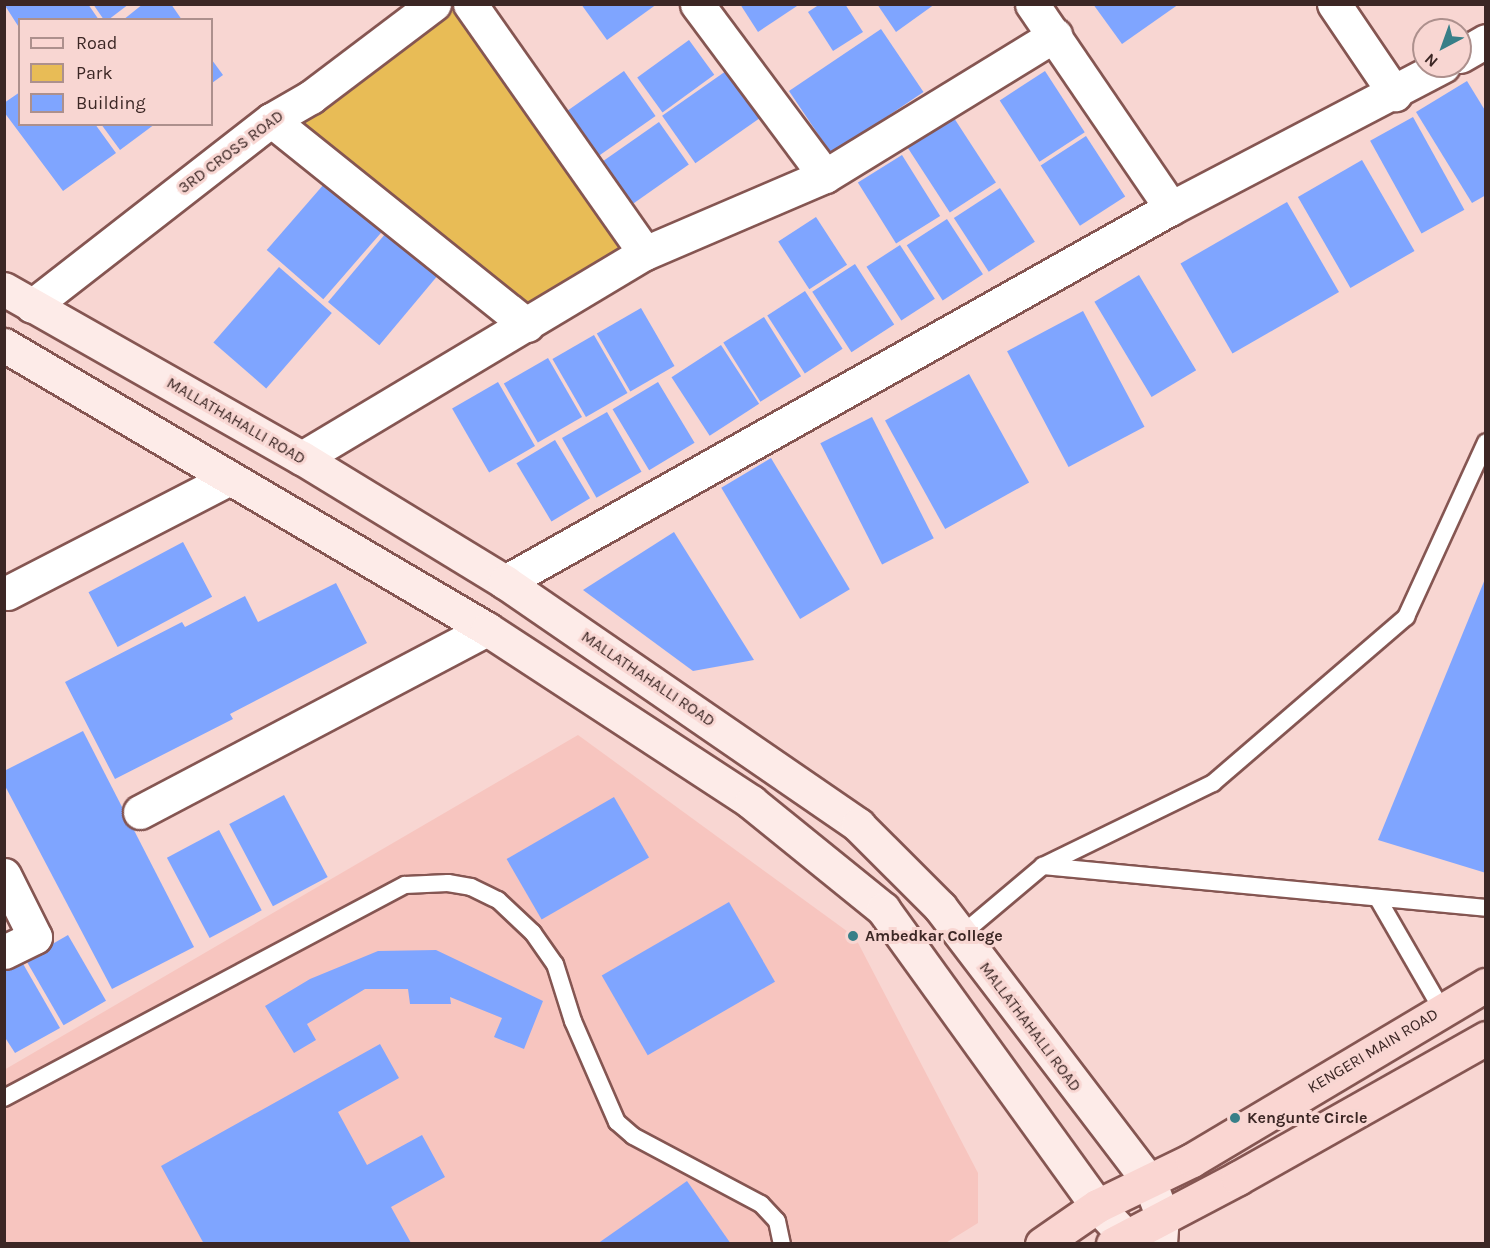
<!DOCTYPE html>
<html>
<head>
<meta charset="utf-8">
<style>
	body { margin:0 }
	#map { position:relative; width:1490px; height:1248px; overflow:hidden; background:#f8d6d2; font-family:Karla,sans-serif }
	div>[style] { position:absolute }
	.built>* { inset:0; background:#f7c5bf }
	.green>* { inset:0; background:#e8bc56 }
	.building>* { inset:0; background:#7fa5ff; transform-origin:0 0 }
	.roads { filter:drop-shadow(2px 0 #855652) drop-shadow(-2px 0 #855652) drop-shadow(0 2px #855652) drop-shadow(0 -2px #855652) }
	.service>* { height:16px; margin:-8px; padding:0 8px; transform-origin:8px; border-radius:8px; background:#fff }
	.minor>* { height:33px; margin:-16.5px; padding:0 16.5px; transform-origin:16.5px; border-radius:16.5px; background:#fff }
	.secondary>* { height:33px; margin:-16.5px; padding:0 16.5px; transform-origin:16.5px; border-radius:16.5px; background:#fdebe8 }
	.primary>* { height:33px; margin:-16.5px; padding:0 16.5px; transform-origin:16.5px; border-radius:16.5px; background:#fad6d2 }
	.dots>* { width:16px; height:16px; translate:-50% -50%; box-sizing:border-box; border:3px solid #f8d6d2; border-radius:50% }
	span { translate:-50% -50%; white-space:nowrap; text-align:center; line-height:1.15; -webkit-text-stroke:6px #f8d6d2; paint-order:stroke }
	.street-label { font-size:16px; color:#3c2725 }
	.poi-label { font-size:16px; color:#3c2725; font-weight:700 }
	.left { translate:0 -50%; text-align:left }
	.frame { position:absolute; inset:0; border:6px solid #3c2725; pointer-events:none }
	.legend { position:absolute; left:18px; top:18px; width:195px; height:108px; box-sizing:border-box; background:#f8d6d2; border:2px solid #ad908d; margin:0; padding:8px 10px; list-style:none; font-size:18px; color:#3c2725 }
	.legend li { display:flex; align-items:center; gap:12px; height:30px }
	.legend b { width:30px; border:2px solid #ad908d }
	.north { position:absolute; left:1412px; top:18px; width:60px; height:60px; box-sizing:border-box; background:#f8d6d2; border:2px solid #ad908d; border-radius:50%; rotate:221deg; font-size:16px; font-weight:700; line-height:24px; text-align:center; color:#3c2725 }
	.north::after { content:''; display:block; margin:auto; width:21px; height:27px; background:#387f88; clip-path:polygon(50% 0,100% 100%,50% 72%,0 100%) }
</style>
</head>
<body>
<div id="map">
	<div class="built">
		<div style="clip-path:polygon(578px 735px,855px 937px,978px 1173px,978px 1223px,944px 1244px,5px 1243px,4px 1070px)"></div>
	</div>
	<div class="green">
		<div style="clip-path:polygon(455px 7px,643px 271px,548px 320px,297px 124px)"></div>
	</div>
	<div class="building">
		<div style="clip-path:polygon(4px 4px,88px 4px,99px 20px,20px 20px,20px 29px)"></div>
		<div style="clip-path:polygon(93px 4px,129px 4px,108px 20px,104px 20px)"></div>
		<div style="clip-path:polygon(143px 4px,171px 4px,182px 20px,123px 20px)"></div>
		<div style="clip-path:polygon(581px 4px,657px 4px,607px 40px)"></div>
		<div style="clip-path:polygon(740px 4px,800px 4px,758px 32px)"></div>
		<div style="clip-path:polygon(820px 4px,845px 4px,863px 32px,833px 51px,808px 12px)"></div>
		<div style="clip-path:polygon(877px 4px,935px 4px,896px 32px)"></div>
		<div style="clip-path:polygon(1093px 4px,1179px 4px,1122px 44px)"></div>
		<div style="left:881px;top:29px;width:76px;height:111px;rotate:56deg"></div>
		<div style="left:689px;top:40px;width:43px;height:64px;rotate:54deg"></div>
		<div style="clip-path:polygon(212px 60px,223px 75px,212px 83px)"></div>
		<div style="left:624px;top:71px;width:55px;height:70px;rotate:55deg"></div>
		<div style="left:726px;top:71px;width:58px;height:78px;rotate:55deg"></div>
		<div style="left:1045px;top:71px;width:73px;height:54px;rotate:57deg"></div>
		<div style="clip-path:polygon(1467px 81px,1486px 112px,1486px 195px,1472px 203px,1416px 112px)"></div>
		<div style="clip-path:polygon(20px 92px,20px 124px,95px 124px,116px 153px,63px 191px,4px 112px,4px 103px)"></div>
		<div style="left:1413px;top:117px;width:106px;height:49px;rotate:61deg"></div>
		<div style="left:954px;top:118px;width:77px;height:55px;rotate:57deg"></div>
		<div style="left:659px;top:122px;width:52px;height:72px;rotate:55deg"></div>
		<div style="clip-path:polygon(101px 124px,155px 124px,120px 150px)"></div>
		<div style="left:1086px;top:136px;width:72px;height:54px;rotate:57deg"></div>
		<div style="left:902px;top:155px;width:72px;height:52px;rotate:58deg"></div>
		<div style="left:1362px;top:160px;width:105px;height:74px;rotate:60deg"></div>
		<div style="left:331px;top:176px;width:75px;height:98px;rotate:41deg"></div>
		<div style="left:1000px;top:188px;width:64px;height:55px;rotate:57deg"></div>
		<div style="left:1287px;top:202px;width:104px;height:123px;rotate:60deg"></div>
		<div style="left:816px;top:217px;width:57px;height:45px;rotate:57deg"></div>
		<div style="left:947px;top:219px;width:66px;height:48px;rotate:57deg"></div>
		<div style="left:391px;top:227px;width:67px;height:98px;rotate:40deg"></div>
		<div style="left:900px;top:245px;width:64px;height:40px;rotate:57deg"></div>
		<div style="left:855px;top:264px;width:72px;height:51px;rotate:57deg"></div>
		<div style="left:279px;top:267px;width:70px;height:100px;rotate:41deg"></div>
		<div style="left:1139px;top:275px;width:111px;height:52px;rotate:59deg"></div>
		<div style="left:805px;top:291px;width:69px;height:45px;rotate:57deg"></div>
		<div style="left:641px;top:308px;width:67px;height:51px;rotate:60deg"></div>
		<div style="left:1083px;top:311px;width:131px;height:86px;rotate:62deg"></div>
		<div style="left:764px;top:317px;width:70px;height:48px;rotate:58deg"></div>
		<div style="left:594px;top:335px;width:67px;height:48px;rotate:60deg"></div>
		<div style="left:721px;top:345px;width:70px;height:59px;rotate:57deg"></div>
		<div style="left:548px;top:358px;width:68px;height:51px;rotate:60deg"></div>
		<div style="left:969px;top:374px;width:124px;height:96px;rotate:61deg"></div>
		<div style="left:498px;top:382px;width:74px;height:53px;rotate:60deg"></div>
		<div style="left:658px;top:382px;width:71px;height:53px;rotate:59deg"></div>
		<div style="left:607px;top:412px;width:69px;height:52px;rotate:60deg"></div>
		<div style="left:872px;top:417px;width:136px;height:58px;rotate:63deg"></div>
		<div style="left:555px;top:440px;width:68px;height:45px;rotate:59deg"></div>
		<div style="left:771px;top:458px;width:153px;height:58px;rotate:59deg"></div>
		<div style="clip-path:polygon(674px 532px,754px 660px,693px 671px,583px 590px)"></div>
		<div style="left:183px;top:542px;width:62px;height:107px;rotate:62deg"></div>
		<div style="clip-path:polygon(1485px 579px,1486px 579px,1486px 873px,1378px 840px)"></div>
		<div style="clip-path:polygon(336px 583px,367px 643px,230px 714px,233px 719px,115px 779px,65px 682px,182px 622px,185px 627px,245px 596px,258px 622px)"></div>
		<div style="clip-path:polygon(83px 731px,194px 947px,112px 989px,4px 784px,4px 771px)"></div>
		<div style="left:284px;top:795px;width:93px;height:62px;rotate:62deg"></div>
		<div style="left:614px;top:797px;width:70px;height:124px;rotate:60deg"></div>
		<div style="left:219px;top:830px;width:91px;height:59px;rotate:62deg"></div>
		<div style="left:729px;top:902px;width:92px;height:147px;rotate:60deg"></div>
		<div style="left:68px;top:935px;width:76px;height:49px;rotate:60deg"></div>
		<div style="clip-path:polygon(436px 950px,543px 1001px,524px 1049px,494px 1037px,502px 1018px,450px 997px,451px 1004px,410px 1004px,408px 989px,365px 989px,307px 1024px,316px 1040px,294px 1053px,265px 1006px,310px 979px,378px 951px)"></div>
		<div style="clip-path:polygon(22px 962px,60px 1028px,15px 1053px,4px 1036px,4px 972px)"></div>
		<div style="clip-path:polygon(380px 1044px,399px 1078px,338px 1112px,367px 1165px,422px 1135px,445px 1177px,391px 1207px,411px 1243px,204px 1244px,161px 1166px)"></div>
		<div style="clip-path:polygon(687px 1181px,731px 1244px,597px 1244px)"></div>
	</div>
	<div class="roads">
		<div class="service">
			<div style="left:1043px;top:866px;width:189px;rotate:-26deg"></div>
			<div style="left:1213px;top:783px;width:255px;rotate:-40.7deg"></div>
			<div style="left:1406px;top:617px;width:192px;rotate:-65.4deg"></div>
			<div style="left:1378px;top:899px;width:128px;rotate:60deg"></div>
			<div style="left:961px;top:935px;width:107px;rotate:-40.1deg"></div>
			<div style="left:1043px;top:866px;width:445px;rotate:5.4deg"></div>
			<div style="left:4px;top:1098px;width:454px;rotate:-28deg"></div>
			<div style="left:405px;top:885px;width:43px;rotate:-2.7deg"></div>
			<div style="left:448px;top:883px;width:23px;rotate:10deg"></div>
			<div style="left:471px;top:887px;width:30px;rotate:26deg"></div>
			<div style="left:498px;top:900px;width:48px;rotate:43.3deg"></div>
			<div style="left:533px;top:933px;width:38px;rotate:55deg"></div>
			<div style="left:555px;top:964px;width:60px;rotate:72.5deg"></div>
			<div style="left:573px;top:1021px;width:110px;rotate:66.5deg"></div>
			<div style="left:617px;top:1122px;width:21px;rotate:41deg"></div>
			<div style="left:633px;top:1136px;width:145px;rotate:28deg"></div>
			<div style="left:761px;top:1204px;width:23px;rotate:47deg"></div>
			<div style="left:777px;top:1221px;width:24px;rotate:78deg"></div>
		</div>
		<div class="minor">
			<div style="left:470px;top:4px;width:304px;rotate:54.9deg"></div>
			<div style="left:697px;top:4px;width:214px;rotate:53.3deg"></div>
			<div style="left:1032px;top:4px;width:247px;rotate:55.7deg"></div>
			<div style="left:1334px;top:4px;width:109px;rotate:55.9deg"></div>
			<div style="left:1460px;top:56px;width:30px;rotate:-30deg"></div>
			<div style="left:271px;top:120px;width:328px;rotate:38.7deg"></div>
			<div style="left:32px;top:306px;width:303px;rotate:-37.9deg"></div>
			<div style="left:271px;top:120px;width:46px;rotate:-29.9deg"></div>
			<div style="left:311px;top:97px;width:154px;rotate:-37.1deg"></div>
			<div style="left:302px;top:458px;width:400px;rotate:-30.9deg"></div>
			<div style="left:645px;top:253px;width:196px;rotate:-23.2deg"></div>
			<div style="left:825px;top:176px;width:270px;rotate:-31.5deg"></div>
			<div style="left:505px;top:582px;width:764px;rotate:-29.32deg"></div>
			<div style="left:1171px;top:208px;width:307px;rotate:-27.6deg"></div>
			<div style="left:7px;top:593px;width:249px;rotate:-27.3deg"></div>
			<div style="left:140px;top:812px;width:392px;rotate:-27.8deg"></div>
			<div style="left:4px;top:875px;width:69px;rotate:63.4deg"></div>
			<div style="left:35px;top:937px;width:34px;rotate:154deg"></div>
		</div>
		<div class="secondary">
			<div style="left:4px;top:289px;width:343px;rotate:29.6deg"></div>
			<div style="left:302px;top:458px;width:238px;rotate:31.4deg"></div>
			<div style="left:505px;top:582px;width:429px;rotate:34.5deg"></div>
			<div style="left:858px;top:825px;width:116px;rotate:45deg"></div>
			<div style="left:940px;top:907px;width:345px;rotate:52.7deg"></div>
			<div style="left:1149px;top:1181px;width:36px;rotate:69deg"></div>
			<div style="left:1162px;top:1215px;width:29px;rotate:94deg"></div>
			<div style="left:4px;top:345px;width:560px;rotate:30.46deg"></div>
			<div style="left:487px;top:629px;width:316px;rotate:33.2deg"></div>
			<div style="left:751px;top:802px;width:170px;rotate:39deg"></div>
			<div style="left:883px;top:909px;width:366px;rotate:54.2deg"></div>
			<div style="left:1097px;top:1206px;width:52px;rotate:46.5deg"></div>
		</div>
		<div class="primary">
			<div style="left:1042px;top:1244px;width:67px;rotate:-34.6deg"></div>
			<div style="left:1097px;top:1206px;width:106px;rotate:-25.8deg"></div>
			<div style="left:1192px;top:1160px;width:342px;rotate:-30.8deg"></div>
			<div style="left:1113px;top:1244px;width:141px;rotate:-27.8deg"></div>
			<div style="left:1238px;top:1178px;width:285px;rotate:-29.4deg"></div>
		</div>
	</div>
	<div class="dots">
		<div style="left:853px;top:936px;background:#387f88"></div>
		<div style="left:1235px;top:1118px;background:#387f88"></div>
	</div>
	<div class="street-label">
		<span style="left:231px;top:152px;rotate:-37deg">3RD CROSS ROAD</span>
		<span style="left:236px;top:421px;rotate:30deg">MALLATHAHALLI ROAD</span>
		<span style="left:648px;top:679px;rotate:34deg">MALLATHAHALLI ROAD</span>
		<span style="left:1030px;top:1027px;rotate:53deg">MALLATHAHALLI ROAD</span>
		<span style="left:1373px;top:1051px;rotate:-31deg">KENGERI MAIN ROAD</span>
	</div>
	<div class="poi-label">
		<span class="left" style="left:865px;top:936px">Ambedkar College</span>
		<span class="left" style="left:1247px;top:1118px">Kengunte Circle</span>
	</div>
	<div class="frame"></div>
	<ul class="legend">
	<li><b style="height:8px;background:#fad6d2"></b>Road</li>
	<li><b style="height:16px;background:#e8bc56"></b>Park</li>
	<li><b style="height:16px;background:#7fa5ff"></b>Building</li>
	</ul>
	<div class="north">N</div>
</div>
</body>
</html>
